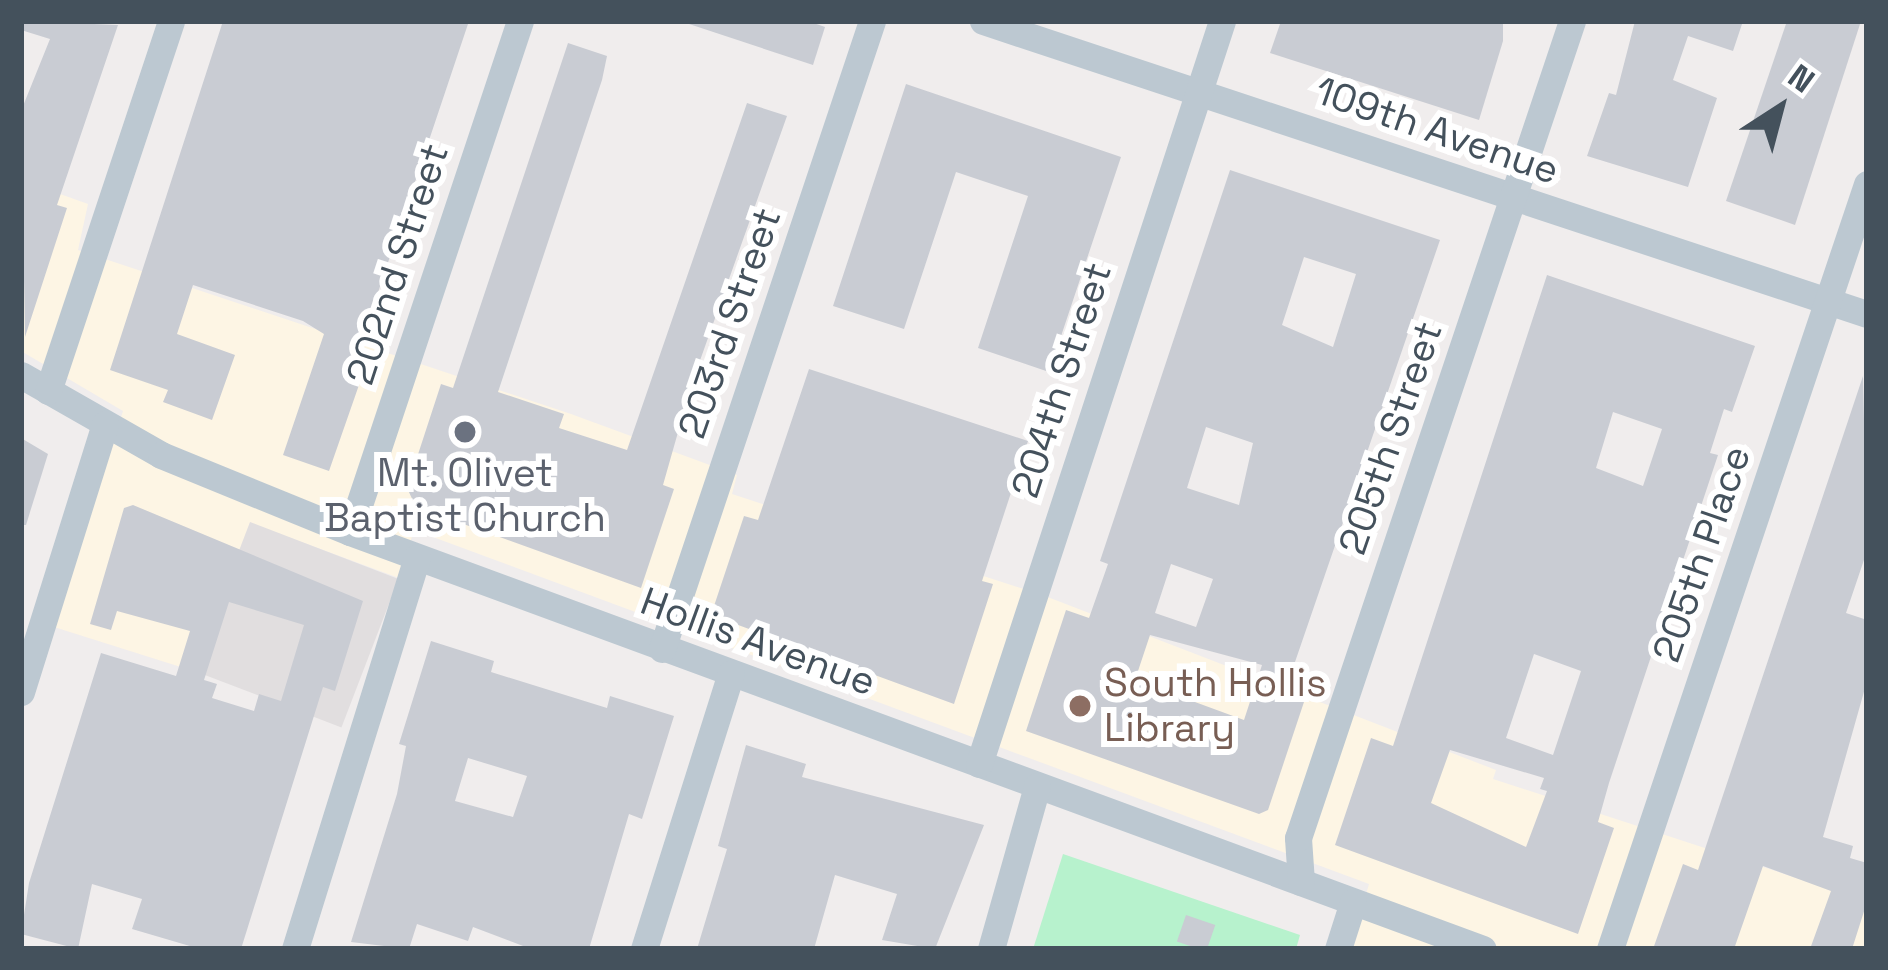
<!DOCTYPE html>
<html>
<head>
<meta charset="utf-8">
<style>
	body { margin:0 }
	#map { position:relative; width:1888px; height:970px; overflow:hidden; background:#f0eded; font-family:"Space Grotesk",sans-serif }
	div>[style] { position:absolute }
	.commercial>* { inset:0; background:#fdf5e4 }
	.education>* { inset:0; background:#e1dedf; transform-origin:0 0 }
	.green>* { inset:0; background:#b7f2cd }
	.building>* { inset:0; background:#c9ccd3; transform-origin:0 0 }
	.minor>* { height:27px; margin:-13.5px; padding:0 13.5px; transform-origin:13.5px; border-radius:13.5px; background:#bcc8d1 }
	.dots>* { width:33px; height:33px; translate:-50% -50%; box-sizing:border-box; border:6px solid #fff; border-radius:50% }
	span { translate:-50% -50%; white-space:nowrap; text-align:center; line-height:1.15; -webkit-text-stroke:12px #fff; paint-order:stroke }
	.street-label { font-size:39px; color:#44515c }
	.worship-label { font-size:39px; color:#5b616d }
	.education-label { font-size:39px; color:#785e54 }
	.left { translate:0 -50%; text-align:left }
	.frame { position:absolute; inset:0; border:24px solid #44515c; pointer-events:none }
	.north { position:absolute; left:1720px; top:48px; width:120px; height:120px; -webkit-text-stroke:9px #fff; paint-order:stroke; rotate:36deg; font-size:33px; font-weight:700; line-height:48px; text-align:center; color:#44515c }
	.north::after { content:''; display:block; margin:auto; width:42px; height:54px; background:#44515c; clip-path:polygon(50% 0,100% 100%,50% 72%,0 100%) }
</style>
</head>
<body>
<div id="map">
	<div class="commercial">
		<div style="clip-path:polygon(21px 180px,88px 204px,78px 250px,571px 414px,737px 475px,732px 494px,1045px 596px,1496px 770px,1493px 779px,1867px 901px,1867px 949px,1350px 949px,1369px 884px,414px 530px,399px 578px,250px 523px,206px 675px,54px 627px,123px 411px,21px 351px)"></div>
	</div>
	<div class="education">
		<div style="left:250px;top:522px;width:159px;height:159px;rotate:21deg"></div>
	</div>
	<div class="green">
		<div style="clip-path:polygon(1063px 854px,1300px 935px,1296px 949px,1033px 949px)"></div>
	</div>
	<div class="building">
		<div style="clip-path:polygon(21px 21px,118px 25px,57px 205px,67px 208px,25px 337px,21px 111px,50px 39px,21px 30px)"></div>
		<div style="clip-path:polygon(223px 21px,469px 21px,356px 358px,367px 362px,329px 471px,283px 455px,324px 334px,303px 321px,193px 285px,177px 334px,235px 355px,212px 420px,163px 402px,168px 390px,110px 370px)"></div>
		<div style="clip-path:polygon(680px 21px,808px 21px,825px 27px,813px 65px)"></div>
		<div style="clip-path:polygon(1281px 21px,1503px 21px,1503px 41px,1479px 120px,1270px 53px)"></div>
		<div style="clip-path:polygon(1635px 21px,1743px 21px,1733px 51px,1688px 36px,1673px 80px,1717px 98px,1688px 187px,1587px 156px,1609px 93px,1616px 95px)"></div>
		<div style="clip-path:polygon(1787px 21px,1861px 21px,1795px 225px,1726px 201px)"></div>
		<div style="clip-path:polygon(568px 43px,607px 56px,602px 80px,498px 392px,564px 414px,559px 428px,627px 450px,747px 103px,787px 116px,692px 383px,663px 485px,674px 489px,641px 588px,416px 507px,407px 488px,441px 384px,453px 388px)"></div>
		<div style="clip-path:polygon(906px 84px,1121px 157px,1049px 372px,978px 348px,1028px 196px,956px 172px,904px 329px,833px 306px)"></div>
		<div style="clip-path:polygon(evenodd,1230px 170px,1440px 240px,1284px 694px,1304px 702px,1268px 810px,1259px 814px,1026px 731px,1066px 610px,1089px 618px,1108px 564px,1100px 561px,1230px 170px,1304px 257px,1356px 274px,1333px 347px,1282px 325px,1304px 257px,1230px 170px,1206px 427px,1253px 443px,1239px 505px,1187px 488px,1206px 427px,1230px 170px,1171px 564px,1213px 579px,1196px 627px,1155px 613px,1171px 564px,1230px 170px,1150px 635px,1262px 665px,1244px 720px,1135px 680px,1150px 635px)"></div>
		<div style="clip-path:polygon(evenodd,1547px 275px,1755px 346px,1732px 412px,1724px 409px,1710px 453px,1718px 455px,1609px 783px,1598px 822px,1614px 828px,1578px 934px,1335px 845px,1371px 738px,1393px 746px,1547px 275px,1613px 412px,1662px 429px,1643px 486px,1596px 468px,1613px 412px,1547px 275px,1534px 654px,1581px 671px,1553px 755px,1506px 738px,1534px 654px,1547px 275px,1450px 750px,1544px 778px,1540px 789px,1547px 791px,1526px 847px,1431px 803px,1450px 750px)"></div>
		<div style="clip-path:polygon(809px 369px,1028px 441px,982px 581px,993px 584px,954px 704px,711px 615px,744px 516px,758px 520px)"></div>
		<div style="clip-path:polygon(1863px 376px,1867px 551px,1846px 613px,1867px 620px,1867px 681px,1823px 837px,1853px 846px,1850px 858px,1867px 863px,1867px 902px,1852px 949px,1810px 949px,1831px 891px,1763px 866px,1734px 949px,1653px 949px,1683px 864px,1698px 870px)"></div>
		<div style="clip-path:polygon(21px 438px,48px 454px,26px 525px,21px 525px)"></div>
		<div style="clip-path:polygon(evenodd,133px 505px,363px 601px,335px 691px,323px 687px,241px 949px,200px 949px,132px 929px,142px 899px,92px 884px,78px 949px,21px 934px,29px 883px,101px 653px,176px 676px,190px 631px,117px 611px,111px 630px,90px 624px,124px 508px,133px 505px,229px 602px,304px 625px,281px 701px,259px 694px,254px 711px,212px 698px,217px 684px,204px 680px,229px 602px)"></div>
		<div style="clip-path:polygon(evenodd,431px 641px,494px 661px,491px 672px,607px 708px,610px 696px,674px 716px,642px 819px,629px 814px,589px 949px,531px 949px,473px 927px,468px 941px,417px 924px,409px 949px,351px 942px,397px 794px,406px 746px,399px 744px,431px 641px,468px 758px,527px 776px,513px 817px,455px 801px,468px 758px)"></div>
		<div style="clip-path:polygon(746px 745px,806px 764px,802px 777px,984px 825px,935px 949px,882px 940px,897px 894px,835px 875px,814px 949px,697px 949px,727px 849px,718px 846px)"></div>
		<div style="left:1186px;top:915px;width:31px;height:28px;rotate:19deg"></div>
	</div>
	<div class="minor">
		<div style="left:983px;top:21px;width:931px;rotate:18.34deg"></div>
		<div style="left:21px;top:375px;width:161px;rotate:29.7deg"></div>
		<div style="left:161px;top:455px;width:204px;rotate:22.2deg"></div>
		<div style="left:350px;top:532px;width:1207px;rotate:20.21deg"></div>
		<div style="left:48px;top:391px;width:390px;rotate:-71.6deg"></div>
		<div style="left:350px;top:532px;width:539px;rotate:-71.6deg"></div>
		<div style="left:662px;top:649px;width:662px;rotate:-71.51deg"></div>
		<div style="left:21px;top:692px;width:281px;rotate:-72.6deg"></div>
		<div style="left:979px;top:764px;width:782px;rotate:-71.89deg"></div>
		<div style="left:1301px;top:882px;width:44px;rotate:-93.9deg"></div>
		<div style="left:1298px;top:838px;width:862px;rotate:-71.46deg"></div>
		<div style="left:295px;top:949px;width:410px;rotate:-72.7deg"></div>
		<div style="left:644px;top:949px;width:289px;rotate:-72.5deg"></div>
		<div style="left:991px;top:949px;width:169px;rotate:-74.2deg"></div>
		<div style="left:1338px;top:949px;width:49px;rotate:-72.3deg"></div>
		<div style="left:1610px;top:949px;width:807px;rotate:-71.43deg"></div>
	</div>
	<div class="dots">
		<div style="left:465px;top:432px;background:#6b7280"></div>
		<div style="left:1080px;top:706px;background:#8d6e63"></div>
	</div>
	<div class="street-label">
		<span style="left:1437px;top:131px;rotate:19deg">109th Avenue</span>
		<span style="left:398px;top:264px;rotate:-72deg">202nd Street</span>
		<span style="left:730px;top:323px;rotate:-71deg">203rd Street</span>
		<span style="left:1062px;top:380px;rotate:-72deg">204th Street</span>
		<span style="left:1391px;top:438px;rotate:-71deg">205th Street</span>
		<span style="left:1702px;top:554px;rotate:-71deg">205th Place</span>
		<span style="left:758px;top:642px;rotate:20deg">Hollis Avenue</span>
	</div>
	<div class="worship-label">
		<span style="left:465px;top:496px">Mt. Olivet<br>Baptist Church</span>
	</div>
	<div class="education-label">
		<span class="left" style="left:1104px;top:706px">South Hollis<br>Library</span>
	</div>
	<div class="frame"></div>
	<div class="north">N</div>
</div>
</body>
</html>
